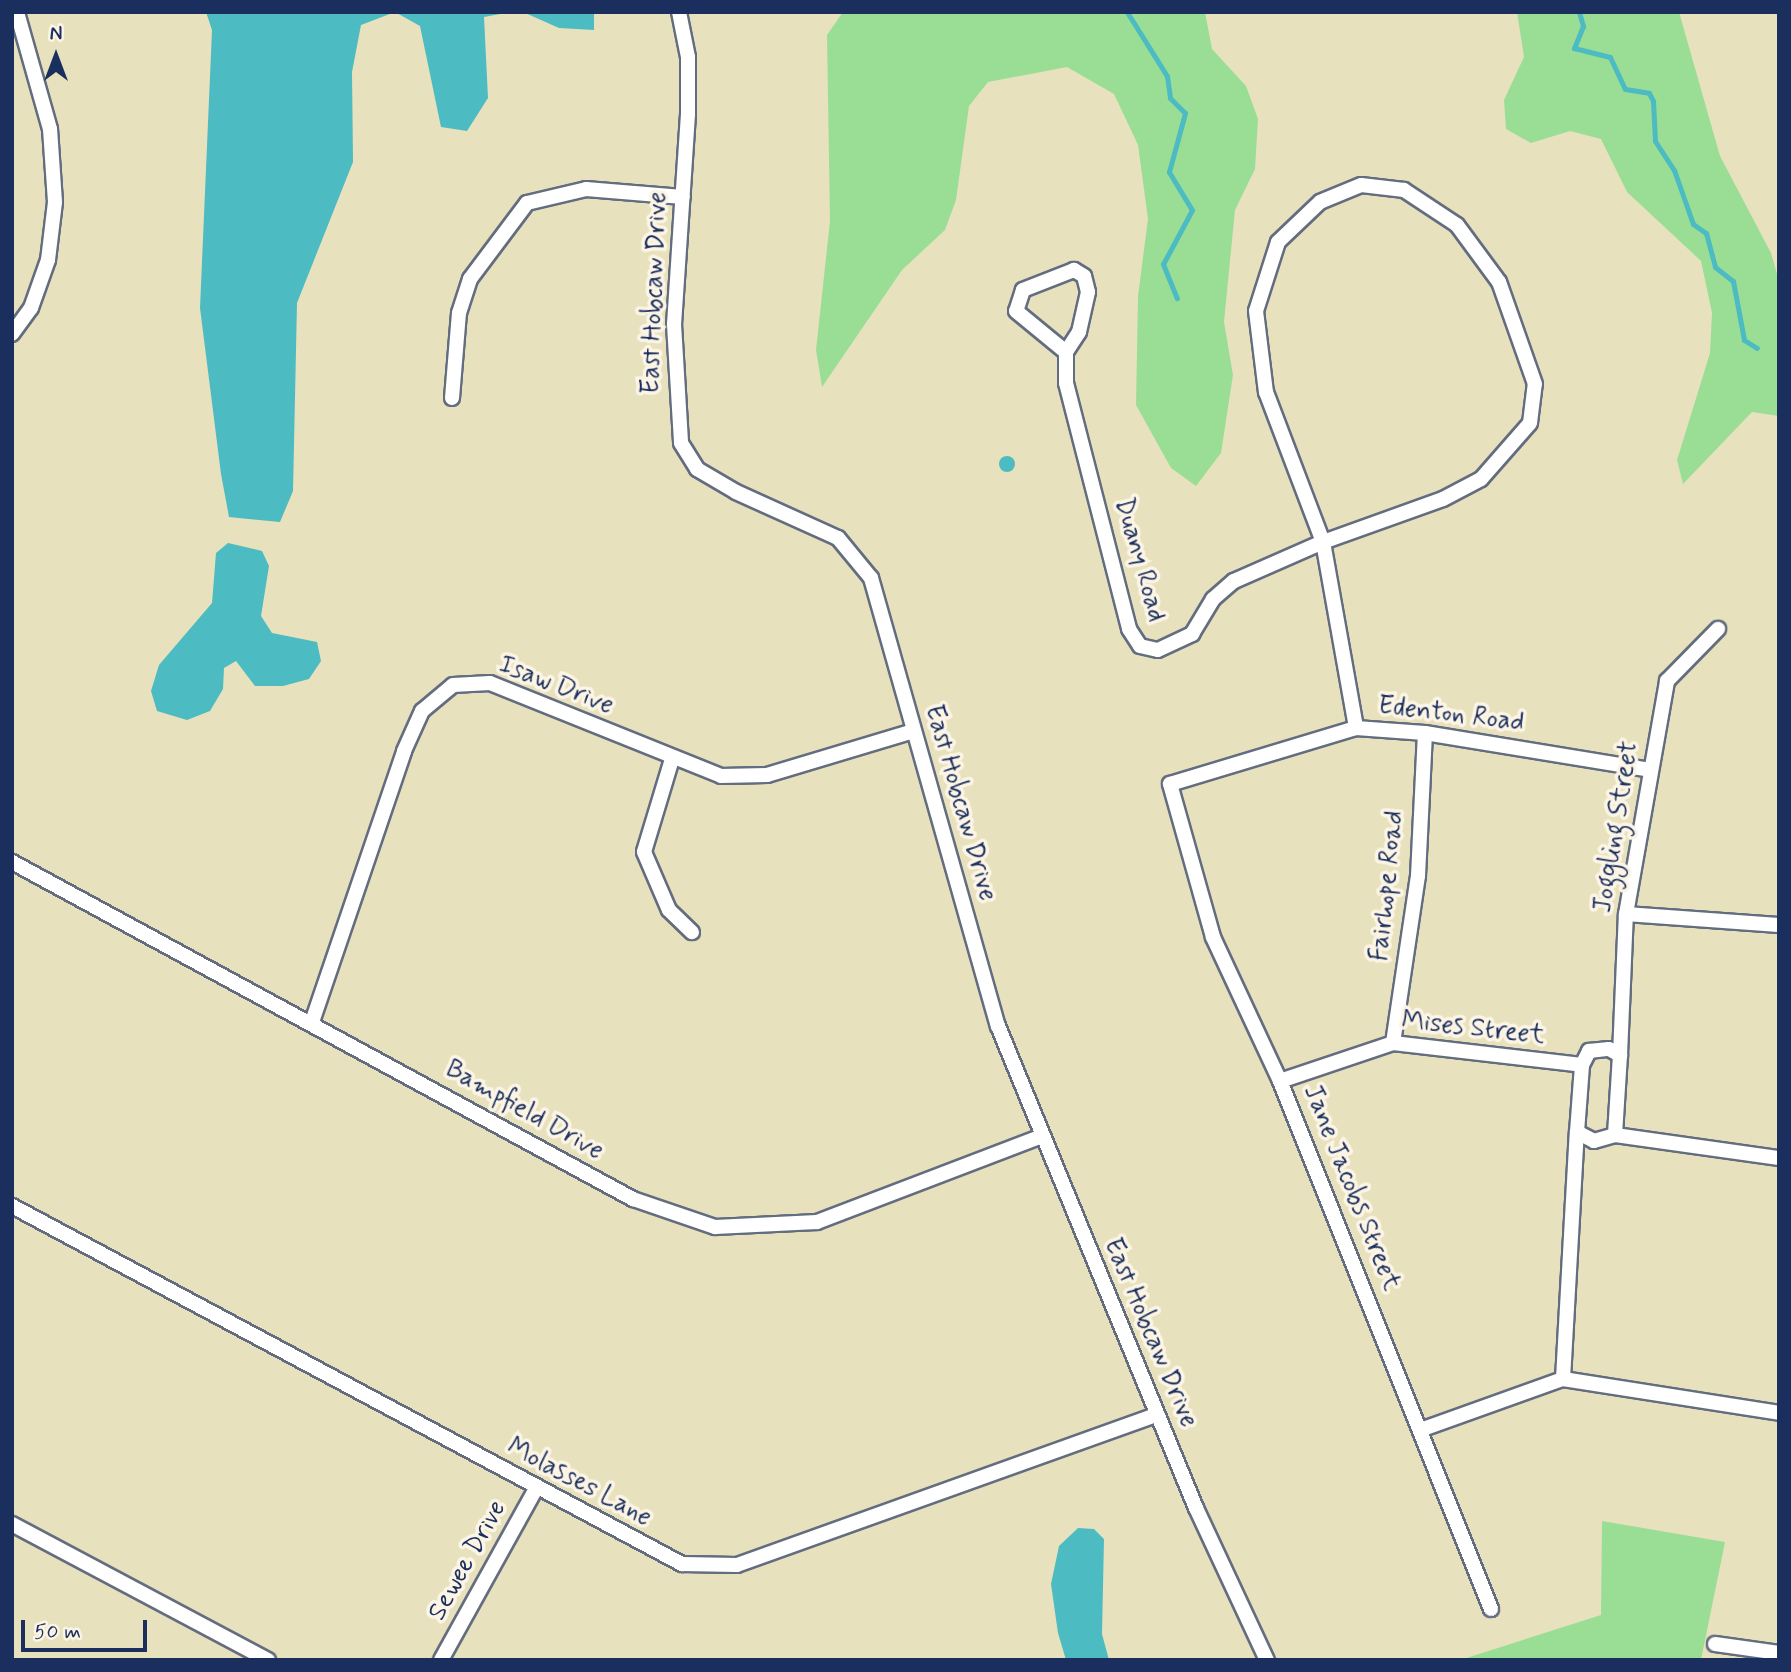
<!DOCTYPE html>
<html>
<head>
<meta charset="utf-8">
<style>
	body { margin:0 }
	#map { position:relative; width:1791px; height:1672px; overflow:hidden; background:#e8e1bd; font-family:Mynerve,sans-serif }
	div>[style] { position:absolute }
	.green>* { inset:0; background:#9ade96 }
	.water>* { inset:0; background:#4cbbc2 }
	.round { border-radius:50% }
	.stream>* { height:5px; margin:-2.5px; padding:0 2.5px; transform-origin:2.5px; border-radius:2.5px; background:#4cbbc2 }
	.roads { filter:drop-shadow(2px 0 #636d7f) drop-shadow(-2px 0 #636d7f) drop-shadow(0 2px #636d7f) drop-shadow(0 -2px #636d7f) }
	.street>* { height:14px; margin:-7px; padding:0 7px; transform-origin:7px; border-radius:7px; background:#fff }
	span { translate:-50% -50%; white-space:nowrap; text-align:center; line-height:1.15; -webkit-text-stroke:7px #fcf5e5; paint-order:stroke }
	.street-label { font-size:26px; color:#1b2f5e }
	.frame { position:absolute; inset:0; border:14px solid #1b2f5e; pointer-events:none }
	.north { position:absolute; left:21px; top:21px; width:70px; height:70px; -webkit-text-stroke:5px #fcf5e5; paint-order:stroke; rotate:0deg; font-size:19px; font-weight:700; line-height:28px; text-align:center; color:#1b2f5e }
	.north::after { content:''; display:block; margin:auto; width:24px; height:32px; background:#1b2f5e; clip-path:polygon(50% 0,100% 100%,50% 72%,0 100%) }
	.scale { position:absolute; left:21px; top:1620px; width:126px; height:32px; box-sizing:border-box; border:4px solid #1b2f5e; border-top:0; padding-left:9px; font-size:21px; line-height:24px; white-space:nowrap; color:#1b2f5e; -webkit-text-stroke:5px #fcf5e5; paint-order:stroke }
</style>
</head>
<body>
<div id="map">
	<div class="green">
		<div style="clip-path:polygon(843px 12px,1205px 12px,1212px 49px,1246px 86px,1258px 119px,1255px 169px,1235px 210px,1224px 322px,1233px 375px,1221px 453px,1196px 486px,1171px 468px,1136px 405px,1138px 296px,1148px 219px,1138px 145px,1114px 94px,1067px 67px,988px 82px,969px 106px,956px 200px,945px 230px,902px 270px,822px 387px,816px 350px,830px 221px,827px 35px)"></div>
		<div style="clip-path:polygon(1517px 12px,1679px 12px,1720px 156px,1771px 253px,1779px 281px,1779px 416px,1752px 412px,1683px 484px,1677px 460px,1710px 353px,1712px 313px,1701px 261px,1627px 192px,1601px 139px,1570px 131px,1531px 143px,1506px 129px,1504px 100px,1524px 57px)"></div>
		<div style="clip-path:polygon(1602px 1521px,1725px 1542px,1701px 1660px,1460px 1660px,1601px 1615px)"></div>
	</div>
	<div class="water">
		<div style="clip-path:polygon(206px 12px,512px 12px,484px 17px,488px 98px,467px 131px,441px 127px,420px 26px,395px 12px,361px 25px,352px 72px,353px 162px,297px 303px,293px 491px,280px 522px,229px 517px,221px 474px,200px 308px,212px 30px)"></div>
		<div style="clip-path:polygon(523px 12px,594px 12px,594px 30px,559px 28px)"></div>
		<div class="round" style="left:999px;top:456px;width:16px;height:16px"></div>
		<div style="clip-path:polygon(228px 543px,262px 551px,269px 566px,261px 616px,272px 633px,317px 642px,321px 661px,309px 679px,283px 686px,255px 686px,236px 661px,224px 668px,223px 689px,210px 711px,187px 720px,157px 711px,151px 691px,159px 665px,212px 603px,216px 553px)"></div>
		<div style="clip-path:polygon(1078px 1528px,1094px 1529px,1104px 1539px,1102px 1634px,1109px 1660px,1066px 1660px,1058px 1633px,1051px 1584px,1059px 1546px)"></div>
	</div>
	<div class="stream">
		<div style="left:1127px;top:12px;width:75px;rotate:58deg"></div>
		<div style="left:1167px;top:76px;width:22px;rotate:82deg"></div>
		<div style="left:1170px;top:98px;width:21px;rotate:45deg"></div>
		<div style="left:1185px;top:113px;width:61px;rotate:105.2deg"></div>
		<div style="left:1169px;top:172px;width:44px;rotate:58.8deg"></div>
		<div style="left:1192px;top:210px;width:61px;rotate:118.2deg"></div>
		<div style="left:1163px;top:264px;width:37px;rotate:68deg"></div>
		<div style="left:1579px;top:12px;width:15px;rotate:74deg"></div>
		<div style="left:1583px;top:26px;width:24px;rotate:112deg"></div>
		<div style="left:1574px;top:48px;width:37px;rotate:14deg"></div>
		<div style="left:1610px;top:57px;width:35px;rotate:65deg"></div>
		<div style="left:1625px;top:89px;width:24px;rotate:9deg"></div>
		<div style="left:1649px;top:93px;width:9px;rotate:63deg"></div>
		<div style="left:1653px;top:101px;width:40px;rotate:87.1deg"></div>
		<div style="left:1655px;top:141px;width:35px;rotate:57deg"></div>
		<div style="left:1674px;top:170px;width:57px;rotate:70.6deg"></div>
		<div style="left:1693px;top:224px;width:16px;rotate:35deg"></div>
		<div style="left:1706px;top:233px;width:35px;rotate:75deg"></div>
		<div style="left:1715px;top:267px;width:23px;rotate:38deg"></div>
		<div style="left:1733px;top:281px;width:60px;rotate:79.4deg"></div>
		<div style="left:1744px;top:340px;width:15px;rotate:32deg"></div>
	</div>
	<div class="roads">
		<div class="street">
			<div style="left:679px;top:12px;width:46px;rotate:78.7deg"></div>
			<div style="left:688px;top:57px;width:57px;rotate:90deg"></div>
			<div style="left:688px;top:114px;width:210px;rotate:93.8deg"></div>
			<div style="left:674px;top:324px;width:119px;rotate:86.6deg"></div>
			<div style="left:681px;top:443px;width:31px;rotate:58deg"></div>
			<div style="left:697px;top:469px;width:45px;rotate:30.5deg"></div>
			<div style="left:736px;top:492px;width:112px;rotate:24.3deg"></div>
			<div style="left:838px;top:538px;width:52px;rotate:50.5deg"></div>
			<div style="left:871px;top:578px;width:466px;rotate:74.2deg"></div>
			<div style="left:998px;top:1026px;width:521px;rotate:67.67deg"></div>
			<div style="left:1196px;top:1508px;width:168px;rotate:65deg"></div>
			<div style="left:12px;top:334px;width:32px;rotate:-54deg"></div>
			<div style="left:31px;top:308px;width:51px;rotate:-70.5deg"></div>
			<div style="left:48px;top:260px;width:58px;rotate:-83.1deg"></div>
			<div style="left:55px;top:202px;width:73px;rotate:-93.9deg"></div>
			<div style="left:50px;top:129px;width:122px;rotate:-105.8deg"></div>
			<div style="left:1066px;top:352px;width:24px;rotate:-57deg"></div>
			<div style="left:1079px;top:332px;width:41px;rotate:-77.3deg"></div>
			<div style="left:1088px;top:292px;width:16px;rotate:-104deg"></div>
			<div style="left:1084px;top:276px;width:12px;rotate:-149deg"></div>
			<div style="left:1074px;top:270px;width:55px;rotate:158.6deg"></div>
			<div style="left:1023px;top:290px;width:22px;rotate:108deg"></div>
			<div style="left:1016px;top:311px;width:65px;rotate:39.4deg"></div>
			<div style="left:1066px;top:352px;width:31px;rotate:90deg"></div>
			<div style="left:1066px;top:383px;width:254px;rotate:75.6deg"></div>
			<div style="left:1129px;top:629px;width:20px;rotate:57deg"></div>
			<div style="left:1140px;top:646px;width:18px;rotate:13deg"></div>
			<div style="left:1158px;top:650px;width:38px;rotate:-25deg"></div>
			<div style="left:1192px;top:634px;width:41px;rotate:-59deg"></div>
			<div style="left:1213px;top:599px;width:28px;rotate:-41deg"></div>
			<div style="left:1234px;top:581px;width:97px;rotate:-23.7deg"></div>
			<div style="left:1323px;top:542px;width:127px;rotate:-19.7deg"></div>
			<div style="left:1443px;top:499px;width:43px;rotate:-27.8deg"></div>
			<div style="left:1481px;top:479px;width:74px;rotate:-48.8deg"></div>
			<div style="left:1530px;top:423px;width:39px;rotate:-83deg"></div>
			<div style="left:1535px;top:384px;width:108px;rotate:-109.4deg"></div>
			<div style="left:1499px;top:282px;width:71px;rotate:-126.4deg"></div>
			<div style="left:1457px;top:225px;width:64px;rotate:-146.6deg"></div>
			<div style="left:1404px;top:190px;width:43px;rotate:-173.4deg"></div>
			<div style="left:1361px;top:185px;width:44px;rotate:157.5deg"></div>
			<div style="left:1320px;top:202px;width:58px;rotate:136.4deg"></div>
			<div style="left:1278px;top:242px;width:72px;rotate:107.7deg"></div>
			<div style="left:1256px;top:311px;width:82px;rotate:83deg"></div>
			<div style="left:1266px;top:392px;width:160px;rotate:69.2deg"></div>
			<div style="left:1323px;top:542px;width:189px;rotate:79.9deg"></div>
			<div style="left:452px;top:398px;width:85px;rotate:-85.3deg"></div>
			<div style="left:459px;top:313px;width:36px;rotate:-72deg"></div>
			<div style="left:470px;top:279px;width:95px;rotate:-53.1deg"></div>
			<div style="left:527px;top:203px;width:61px;rotate:-13.3deg"></div>
			<div style="left:586px;top:189px;width:97px;rotate:4.7deg"></div>
			<div style="left:672px;top:759px;width:97px;rotate:106.8deg"></div>
			<div style="left:644px;top:852px;width:63px;rotate:66.7deg"></div>
			<div style="left:669px;top:910px;width:32px;rotate:44deg"></div>
			<div style="left:12px;top:862px;width:707px;rotate:28.49deg"></div>
			<div style="left:633px;top:1199px;width:87px;rotate:18.9deg"></div>
			<div style="left:715px;top:1227px;width:102px;rotate:-2.8deg"></div>
			<div style="left:817px;top:1222px;width:241px;rotate:-20.9deg"></div>
			<div style="left:1626px;top:914px;width:153px;rotate:4.1deg"></div>
			<div style="left:312px;top:1022px;width:286px;rotate:-71.2deg"></div>
			<div style="left:404px;top:751px;width:44px;rotate:-65.8deg"></div>
			<div style="left:422px;top:711px;width:40px;rotate:-40deg"></div>
			<div style="left:453px;top:685px;width:37px;rotate:-3deg"></div>
			<div style="left:490px;top:683px;width:249px;rotate:21.9deg"></div>
			<div style="left:721px;top:776px;width:46px;rotate:-1.2deg"></div>
			<div style="left:767px;top:775px;width:153px;rotate:-16.7deg"></div>
			<div style="left:1393px;top:1043px;width:169px;rotate:-81.5deg"></div>
			<div style="left:1418px;top:876px;width:143px;rotate:-87.2deg"></div>
			<div style="left:1609px;top:1049px;width:13px;rotate:29deg"></div>
			<div style="left:1620px;top:1055px;width:80px;rotate:93.6deg"></div>
			<div style="left:1615px;top:1135px;width:22px;rotate:164deg"></div>
			<div style="left:1594px;top:1141px;width:19px;rotate:-152deg"></div>
			<div style="left:1577px;top:1132px;width:67px;rotate:-85.7deg"></div>
			<div style="left:1582px;top:1065px;width:16px;rotate:-63deg"></div>
			<div style="left:1589px;top:1051px;width:20px;rotate:-6deg"></div>
			<div style="left:1620px;top:1055px;width:141px;rotate:-87.6deg"></div>
			<div style="left:1626px;top:914px;width:237px;rotate:-80deg"></div>
			<div style="left:1667px;top:681px;width:73px;rotate:-45.6deg"></div>
			<div style="left:1280px;top:1081px;width:119px;rotate:-18.6deg"></div>
			<div style="left:1393px;top:1043px;width:190px;rotate:6.6deg"></div>
			<div style="left:1615px;top:1135px;width:166px;rotate:8deg"></div>
			<div style="left:12px;top:1206px;width:760px;rotate:28.12deg"></div>
			<div style="left:682px;top:1564px;width:55px;rotate:1deg"></div>
			<div style="left:737px;top:1565px;width:446px;rotate:-19.7deg"></div>
			<div style="left:1563px;top:1379px;width:247px;rotate:-86.8deg"></div>
			<div style="left:1423px;top:1429px;width:149px;rotate:-19.7deg"></div>
			<div style="left:1563px;top:1379px;width:219px;rotate:8.9deg"></div>
			<div style="left:12px;top:1524px;width:290px;rotate:28deg"></div>
			<div style="left:1491px;top:1609px;width:569px;rotate:-111.78deg"></div>
			<div style="left:1280px;top:1081px;width:159px;rotate:-115deg"></div>
			<div style="left:1213px;top:937px;width:159px;rotate:-105.7deg"></div>
			<div style="left:1170px;top:784px;width:194px;rotate:-16.8deg"></div>
			<div style="left:1356px;top:728px;width:69px;rotate:4.1deg"></div>
			<div style="left:1425px;top:733px;width:228px;rotate:9.3deg"></div>
			<div style="left:1715px;top:1644px;width:65px;rotate:8deg"></div>
			<div style="left:441px;top:1660px;width:198px;rotate:-61deg"></div>
		</div>
	</div>
	<div class="street-label">
		<span style="left:655px;top:293px;rotate:-88deg">East Hobcaw Drive</span>
		<span style="left:1139px;top:560px;rotate:74deg">Duany Road</span>
		<span style="left:556px;top:686px;rotate:21deg">Isaw Drive</span>
		<span style="left:1451px;top:715px;rotate:7deg">Edenton Road</span>
		<span style="left:960px;top:803px;rotate:74deg">East Hobcaw Drive</span>
		<span style="left:1617px;top:827px;rotate:-81deg">Joggling Street</span>
		<span style="left:1388px;top:886px;rotate:-84deg">Fairhope Road</span>
		<span style="left:1473px;top:1029px;rotate:6deg">Mises Street</span>
		<span style="left:524px;top:1111px;rotate:29deg">Bampfield Drive</span>
		<span style="left:1351px;top:1188px;rotate:68deg">Jane Jacobs Street</span>
		<span style="left:1150px;top:1333px;rotate:67deg">East Hobcaw Drive</span>
		<span style="left:579px;top:1483px;rotate:28deg">Molasses Lane</span>
		<span style="left:468px;top:1561px;rotate:-61deg">Sewee Drive</span>
	</div>
	<div class="frame"></div>
	<div class="north">N</div>
	<div class="scale">50 m</div>
</div>
</body>
</html>
